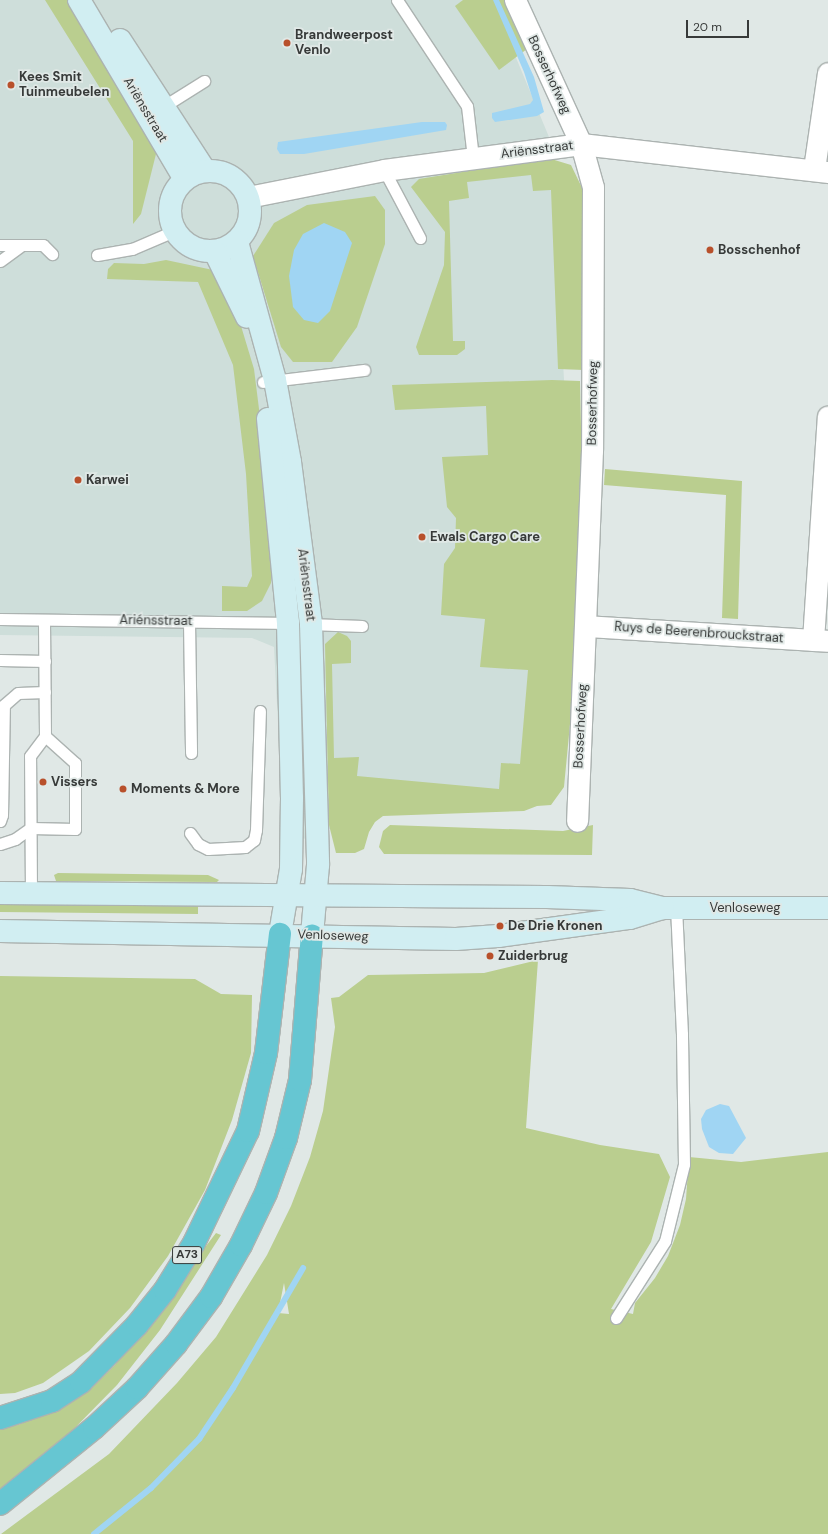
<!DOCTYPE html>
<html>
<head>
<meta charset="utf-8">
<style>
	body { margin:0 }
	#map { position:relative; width:828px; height:1534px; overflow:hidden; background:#e0e8e6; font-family:"DM Sans",sans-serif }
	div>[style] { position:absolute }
	.built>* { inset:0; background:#cededa }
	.green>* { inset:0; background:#bace8f }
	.water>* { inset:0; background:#a0d5f3 }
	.stream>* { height:6px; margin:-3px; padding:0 3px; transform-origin:3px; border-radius:3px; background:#a0d5f3 }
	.roads { filter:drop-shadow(1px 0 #acb3b1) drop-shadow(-1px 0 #acb3b1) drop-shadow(0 1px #acb3b1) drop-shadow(0 -1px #acb3b1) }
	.service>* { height:11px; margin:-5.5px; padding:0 5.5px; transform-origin:5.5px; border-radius:5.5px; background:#fff }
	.minor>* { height:21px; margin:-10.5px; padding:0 10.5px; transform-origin:10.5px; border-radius:10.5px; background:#fff }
	.secondary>* { height:22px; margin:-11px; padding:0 11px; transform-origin:11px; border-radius:11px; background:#d1eef2 }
	.secondary>.ring { margin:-11px; padding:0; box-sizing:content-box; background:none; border:22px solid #d1eef2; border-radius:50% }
	.motorway>* { height:22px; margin:-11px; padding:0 11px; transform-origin:11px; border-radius:11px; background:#66c6d2 }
	.dots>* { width:11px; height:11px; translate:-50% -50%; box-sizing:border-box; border:2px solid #e0e8e6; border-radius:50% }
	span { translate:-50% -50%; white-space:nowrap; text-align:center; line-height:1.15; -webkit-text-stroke:3.5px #e0e8e6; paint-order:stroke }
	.shield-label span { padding:1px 3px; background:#e0e8e6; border:1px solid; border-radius:3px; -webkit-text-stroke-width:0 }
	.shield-label { font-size:12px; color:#373a39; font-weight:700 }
	.poi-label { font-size:13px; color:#373a39; font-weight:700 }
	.left { translate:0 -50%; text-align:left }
	.street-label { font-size:13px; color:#373a39 }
	.scale { position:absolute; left:686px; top:20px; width:63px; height:18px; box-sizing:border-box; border:2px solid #373a39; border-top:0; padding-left:5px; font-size:12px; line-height:14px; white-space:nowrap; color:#373a39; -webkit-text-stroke:3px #e0e8e6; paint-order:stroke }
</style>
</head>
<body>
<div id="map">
	<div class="built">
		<div style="clip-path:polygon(0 0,492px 0,549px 137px,565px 395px,548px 796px,389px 806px,280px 848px,283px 819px,274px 647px,252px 638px,0 635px)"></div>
	</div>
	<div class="green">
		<div style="clip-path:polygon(45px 0,72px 0,157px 150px,141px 214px,133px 224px,133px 141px)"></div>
		<div style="clip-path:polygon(463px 0,506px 0,527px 49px,499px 70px,455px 6px)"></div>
		<div style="clip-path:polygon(548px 158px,571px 165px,585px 194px,584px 370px,558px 369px,551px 190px,533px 191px,531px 175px,467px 182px,469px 198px,449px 201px,453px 341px,465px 341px,465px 349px,457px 355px,419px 355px,416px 347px,444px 265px,445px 232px,411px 187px,419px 179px)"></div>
		<div style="clip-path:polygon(375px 196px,385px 210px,385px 244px,357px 327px,332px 362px,293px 362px,281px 347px,253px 256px,274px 223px,307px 205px)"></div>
		<div style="clip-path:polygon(166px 260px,213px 270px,238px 316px,254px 369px,271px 505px,271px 583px,262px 601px,247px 611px,222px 611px,222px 586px,247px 587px,252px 576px,246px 474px,233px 365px,198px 282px,107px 279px,108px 269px,114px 263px,144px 264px)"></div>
		<div style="clip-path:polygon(552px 380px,580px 381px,582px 473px,570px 724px,564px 787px,551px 805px,537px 806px,524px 811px,383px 816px,375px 822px,369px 832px,364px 849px,355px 853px,336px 853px,329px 825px,325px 644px,338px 632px,347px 636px,351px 641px,351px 663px,332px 664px,334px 758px,359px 757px,357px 776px,499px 789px,501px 763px,520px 764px,528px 670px,480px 667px,485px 619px,441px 615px,444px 564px,455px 548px,456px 518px,447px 507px,442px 457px,488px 455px,486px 406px,395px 410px,392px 385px)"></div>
		<div style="clip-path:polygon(605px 469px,742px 481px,738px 619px,722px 618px,726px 495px,604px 485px)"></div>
		<div style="clip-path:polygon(390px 825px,563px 831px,593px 825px,592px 855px,384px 854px,379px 847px,383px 831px)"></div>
		<div style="clip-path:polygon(58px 873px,208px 875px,219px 880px,217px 882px,56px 881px,54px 875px)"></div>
		<div style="clip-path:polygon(0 902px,142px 903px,198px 906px,198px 914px,0 912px)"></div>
		<div style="clip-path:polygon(evenodd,538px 960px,526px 1128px,600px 1145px,659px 1154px,670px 1177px,651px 1242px,611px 1309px,633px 1314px,635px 1303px,655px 1278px,668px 1256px,680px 1225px,686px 1199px,689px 1157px,741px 1162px,828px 1152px,828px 1534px,1px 1534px,109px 1454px,177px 1383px,216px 1337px,267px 1255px,291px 1206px,310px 1157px,323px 1111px,335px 1027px,331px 998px,339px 997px,368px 975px,484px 973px,538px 960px,284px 1283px,289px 1314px,278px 1313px,284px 1283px)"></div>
		<div style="clip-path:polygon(0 976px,195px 979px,221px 994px,252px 995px,251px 1053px,232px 1120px,205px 1190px,168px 1256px,130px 1308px,89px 1351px,43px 1383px,15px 1393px,0 1394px)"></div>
		<div style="clip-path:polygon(216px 1233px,221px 1235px,160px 1330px,117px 1385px,56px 1447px,0 1492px,0 1427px,18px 1425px,57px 1409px,89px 1391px,115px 1365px)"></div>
	</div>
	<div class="water">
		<div style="clip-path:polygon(493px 0,499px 0,534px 77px,544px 112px,537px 116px,495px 122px,492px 118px,492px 113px,530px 104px,533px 100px,524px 72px)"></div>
		<div style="clip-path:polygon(422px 122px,445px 122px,447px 125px,446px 130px,304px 154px,280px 154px,277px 149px,278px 142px)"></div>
		<div style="clip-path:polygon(324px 223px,345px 232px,352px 243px,330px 311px,318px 323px,304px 320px,293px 307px,289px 276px,294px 250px,303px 234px)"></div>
		<div style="clip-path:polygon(720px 1104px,729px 1106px,746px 1138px,733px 1154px,719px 1153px,709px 1147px,702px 1129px,701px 1119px,706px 1110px)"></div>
	</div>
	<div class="stream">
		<div style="left:94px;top:1534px;width:73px;rotate:-38.9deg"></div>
		<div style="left:151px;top:1488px;width:69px;rotate:-45.6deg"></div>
		<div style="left:199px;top:1439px;width:61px;rotate:-56.3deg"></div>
		<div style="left:233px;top:1388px;width:139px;rotate:-59.7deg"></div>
	</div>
	<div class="roads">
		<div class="service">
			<div style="left:397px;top:0;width:127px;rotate:56.6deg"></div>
			<div style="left:467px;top:106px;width:52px;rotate:83.4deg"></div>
			<div style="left:161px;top:108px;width:51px;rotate:-32.1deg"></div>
			<div style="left:384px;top:170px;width:77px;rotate:62.1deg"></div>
			<div style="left:0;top:245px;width:43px"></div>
			<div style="left:43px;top:245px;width:13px;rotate:45deg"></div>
			<div style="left:97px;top:255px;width:36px;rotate:-10deg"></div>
			<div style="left:132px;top:249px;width:46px;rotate:-23.2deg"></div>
			<div style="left:0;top:261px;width:27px;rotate:-36deg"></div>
			<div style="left:263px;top:382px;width:102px;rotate:-6.8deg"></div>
			<div style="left:0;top:619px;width:291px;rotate:0.8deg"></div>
			<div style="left:189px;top:622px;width:131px;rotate:89.1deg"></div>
			<div style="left:309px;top:624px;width:53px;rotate:2.2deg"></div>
			<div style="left:0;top:660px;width:45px;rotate:1.3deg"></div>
			<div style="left:0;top:821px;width:6px;rotate:-72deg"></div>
			<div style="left:2px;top:815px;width:110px;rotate:-89deg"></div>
			<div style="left:4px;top:705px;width:18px;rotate:-41deg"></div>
			<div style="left:18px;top:693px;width:27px;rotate:-2deg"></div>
			<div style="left:190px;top:833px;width:14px;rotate:54deg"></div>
			<div style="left:198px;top:844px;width:11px;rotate:27deg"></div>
			<div style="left:208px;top:849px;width:37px;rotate:-3deg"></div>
			<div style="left:245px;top:847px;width:11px;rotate:-38deg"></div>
			<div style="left:254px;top:840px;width:10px;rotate:-79deg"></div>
			<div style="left:256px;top:830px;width:119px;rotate:-88.1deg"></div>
			<div style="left:0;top:844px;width:16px;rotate:-18deg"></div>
			<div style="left:15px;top:839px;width:19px;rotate:-35deg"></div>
			<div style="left:31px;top:828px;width:44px;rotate:1.3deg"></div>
			<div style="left:75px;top:829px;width:66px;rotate:-90deg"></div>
			<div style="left:75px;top:763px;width:40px;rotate:-138deg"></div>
			<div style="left:45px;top:736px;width:116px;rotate:-90.5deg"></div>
			<div style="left:31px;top:893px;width:137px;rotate:-90.4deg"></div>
			<div style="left:30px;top:756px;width:25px;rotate:-53deg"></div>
			<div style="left:616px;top:1318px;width:91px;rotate:-57.5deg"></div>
			<div style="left:665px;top:1241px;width:79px;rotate:-76.1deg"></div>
			<div style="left:684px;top:1164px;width:130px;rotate:-90.9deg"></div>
			<div style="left:682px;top:1034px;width:126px;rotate:-92.7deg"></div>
		</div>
		<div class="minor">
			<div style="left:515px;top:0;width:158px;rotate:65.4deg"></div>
			<div style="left:581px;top:144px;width:45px;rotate:74.4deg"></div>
			<div style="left:593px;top:187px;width:263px;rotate:90.2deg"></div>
			<div style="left:592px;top:450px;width:371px;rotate:92.3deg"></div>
			<div style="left:814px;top:169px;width:97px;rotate:-81.7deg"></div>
			<div style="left:248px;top:197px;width:139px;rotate:-11.2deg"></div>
			<div style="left:384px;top:170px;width:199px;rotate:-7.5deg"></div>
			<div style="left:581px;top:144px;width:249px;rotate:6.5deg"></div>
			<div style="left:586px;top:626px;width:242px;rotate:3.5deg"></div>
			<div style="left:813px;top:640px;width:224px;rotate:-86.2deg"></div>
		</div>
		<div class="secondary">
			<div style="left:79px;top:0;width:208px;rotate:59.4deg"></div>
			<div style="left:120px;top:40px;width:156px;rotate:57deg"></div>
			<div class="ring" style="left:170px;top:171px;width:58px;height:58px"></div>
			<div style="left:237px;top:242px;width:143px;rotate:74.6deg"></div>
			<div style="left:275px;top:380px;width:83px;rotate:79.6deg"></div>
			<div style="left:290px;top:462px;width:163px;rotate:82.6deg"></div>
			<div style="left:311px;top:624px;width:241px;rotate:88.3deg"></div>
			<div style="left:318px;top:865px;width:70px;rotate:94.9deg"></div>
			<div style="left:215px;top:252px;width:72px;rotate:63.8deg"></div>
			<div style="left:268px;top:419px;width:205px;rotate:84.4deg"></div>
			<div style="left:288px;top:623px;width:175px;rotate:88.7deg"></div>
			<div style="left:292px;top:798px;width:71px;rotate:90.8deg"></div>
			<div style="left:291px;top:869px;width:66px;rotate:99.6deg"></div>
			<div style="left:0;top:893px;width:547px;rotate:0.42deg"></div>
			<div style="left:547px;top:897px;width:83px;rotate:2.1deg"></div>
			<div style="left:630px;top:900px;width:34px;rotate:14deg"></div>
			<div style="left:663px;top:908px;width:165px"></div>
			<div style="left:0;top:931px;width:456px;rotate:1deg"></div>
			<div style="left:456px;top:939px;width:42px;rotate:-4.1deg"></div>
			<div style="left:498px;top:936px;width:133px;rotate:-7.8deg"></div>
			<div style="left:630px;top:918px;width:34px;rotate:-17deg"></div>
		</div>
		<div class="motorway">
			<div style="left:0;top:1418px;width:55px;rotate:-18.1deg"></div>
			<div style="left:52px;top:1401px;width:35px;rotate:-33deg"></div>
			<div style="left:81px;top:1382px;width:80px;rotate:-45.5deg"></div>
			<div style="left:137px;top:1325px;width:45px;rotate:-51.3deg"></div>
			<div style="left:165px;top:1290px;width:55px;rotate:-58.3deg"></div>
			<div style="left:194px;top:1243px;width:124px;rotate:-64.3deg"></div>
			<div style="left:248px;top:1131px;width:80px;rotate:-77deg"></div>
			<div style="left:266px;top:1053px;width:120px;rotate:-83.3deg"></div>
			<div style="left:0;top:1504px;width:121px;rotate:-39deg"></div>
			<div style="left:94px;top:1428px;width:59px;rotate:-42.9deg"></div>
			<div style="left:137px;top:1388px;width:59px;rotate:-48.4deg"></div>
			<div style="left:176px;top:1344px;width:59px;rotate:-53.3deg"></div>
			<div style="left:211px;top:1297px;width:60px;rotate:-60deg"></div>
			<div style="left:241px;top:1245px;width:58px;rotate:-64.3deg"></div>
			<div style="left:266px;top:1193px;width:59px;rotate:-70deg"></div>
			<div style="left:286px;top:1138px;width:60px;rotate:-76.4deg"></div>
			<div style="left:300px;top:1080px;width:145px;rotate:-85.3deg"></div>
		</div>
	</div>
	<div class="dots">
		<div style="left:287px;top:43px;background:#b8502b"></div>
		<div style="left:11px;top:85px;background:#b8502b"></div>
		<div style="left:710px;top:250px;background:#b8502b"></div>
		<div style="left:78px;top:480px;background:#b8502b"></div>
		<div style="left:422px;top:537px;background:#b8502b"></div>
		<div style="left:43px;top:782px;background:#b8502b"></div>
		<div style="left:123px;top:789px;background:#b8502b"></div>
		<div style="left:500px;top:926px;background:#b8502b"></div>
		<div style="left:490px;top:956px;background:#b8502b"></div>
	</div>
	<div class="shield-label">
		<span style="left:187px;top:1255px">A73</span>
	</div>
	<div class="poi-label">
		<span class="left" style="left:295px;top:43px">Brandweerpost<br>Venlo</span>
		<span class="left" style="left:19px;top:85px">Kees Smit<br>Tuinmeubelen</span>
		<span class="left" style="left:718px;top:250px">Bosschenhof</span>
		<span class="left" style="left:86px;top:480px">Karwei</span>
		<span class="left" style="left:430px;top:537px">Ewals Cargo Care</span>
		<span class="left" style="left:51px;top:782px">Vissers</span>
		<span class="left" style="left:131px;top:789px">Moments &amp; More</span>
		<span class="left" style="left:508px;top:926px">De Drie Kronen</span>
		<span class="left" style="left:498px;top:956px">Zuiderbrug</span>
	</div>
	<div class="street-label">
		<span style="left:549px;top:75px;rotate:65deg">Bosserhofweg</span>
		<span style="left:145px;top:110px;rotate:59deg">Ariënsstraat</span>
		<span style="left:537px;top:150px;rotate:-7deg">Ariënsstraat</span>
		<span style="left:593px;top:403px;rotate:-89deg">Bosserhofweg</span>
		<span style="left:306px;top:585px;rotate:83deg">Ariënsstraat</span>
		<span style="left:156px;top:621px;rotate:1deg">Ariénsstraat</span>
		<span style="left:699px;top:633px;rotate:4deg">Ruys de Beerenbrouckstraat</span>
		<span style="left:581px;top:726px;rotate:-87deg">Bosserhofweg</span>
		<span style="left:745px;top:908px">Venloseweg</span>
		<span style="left:333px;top:936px;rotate:2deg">Venloseweg</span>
	</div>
	<div class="scale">20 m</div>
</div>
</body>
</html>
